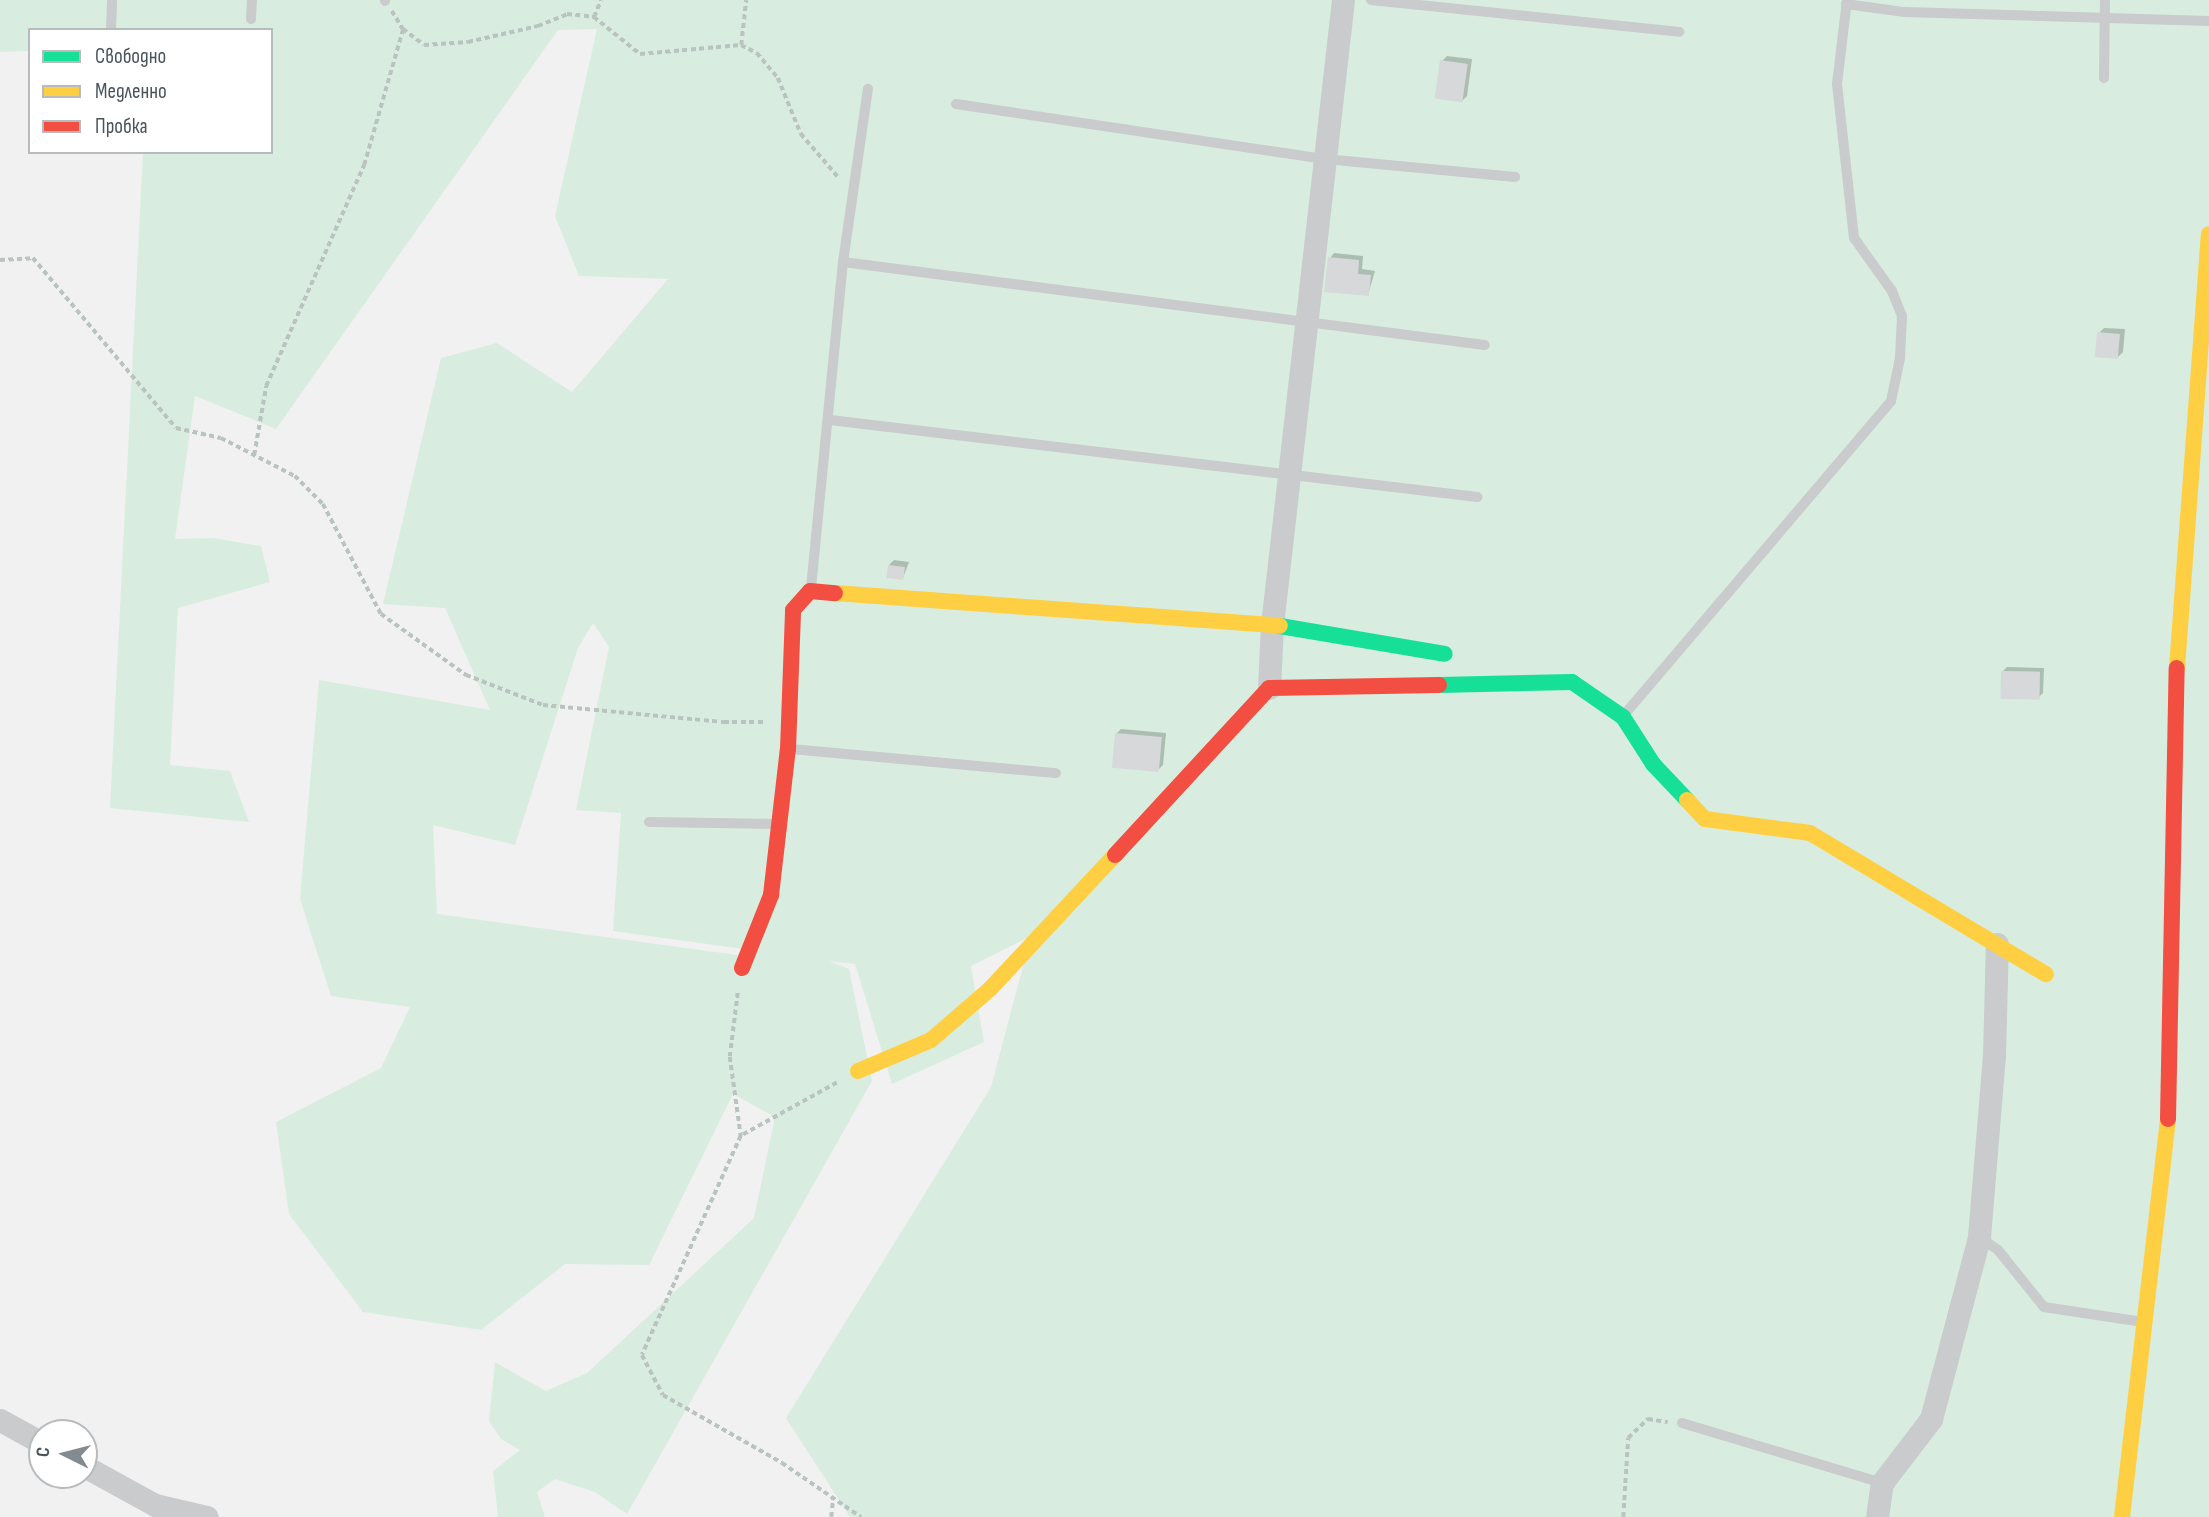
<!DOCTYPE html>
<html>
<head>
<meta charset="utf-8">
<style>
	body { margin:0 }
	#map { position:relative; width:2209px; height:1517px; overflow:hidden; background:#f1f1f1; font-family:"Sofia Sans Condensed",sans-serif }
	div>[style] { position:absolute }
	.green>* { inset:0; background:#d8eddf }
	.shadow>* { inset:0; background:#0003 }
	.building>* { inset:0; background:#d7d8da; transform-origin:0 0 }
	.path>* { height:3.5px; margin-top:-1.75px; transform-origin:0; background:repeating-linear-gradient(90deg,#b9c3bf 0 5px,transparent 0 8.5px) }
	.lane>* { height:10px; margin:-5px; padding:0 5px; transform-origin:5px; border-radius:5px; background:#c9cbcc }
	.street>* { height:23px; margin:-11.5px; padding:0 11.5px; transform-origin:11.5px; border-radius:11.5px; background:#c9cbcc }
	.fast>* { height:16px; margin:-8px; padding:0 8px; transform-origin:8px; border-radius:8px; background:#16e098 }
	.slow>* { height:16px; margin:-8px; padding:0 8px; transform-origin:8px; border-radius:8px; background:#ffcf43 }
	.jam>* { height:16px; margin:-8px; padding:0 8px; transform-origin:8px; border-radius:8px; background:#f24e42 }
	span { translate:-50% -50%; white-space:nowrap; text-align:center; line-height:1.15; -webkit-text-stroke:5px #fff; paint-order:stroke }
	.legend { position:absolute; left:28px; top:28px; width:245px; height:126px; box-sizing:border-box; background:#fff; border:2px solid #b7bbbd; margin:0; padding:9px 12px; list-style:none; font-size:21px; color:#4a545b }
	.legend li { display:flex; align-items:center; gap:14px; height:35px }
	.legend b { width:35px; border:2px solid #b7bbbd }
	.north { position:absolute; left:28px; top:1419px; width:70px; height:70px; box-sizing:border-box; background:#fff; border:2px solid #b7bbbd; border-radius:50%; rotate:276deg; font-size:19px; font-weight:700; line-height:28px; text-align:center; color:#4a545b }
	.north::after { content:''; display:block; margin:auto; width:24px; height:32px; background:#848b90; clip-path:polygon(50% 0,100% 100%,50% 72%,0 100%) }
</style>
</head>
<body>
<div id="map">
	<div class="green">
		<div style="clip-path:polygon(evenodd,0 0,2209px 0,2209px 1517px,850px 1517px,786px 1418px,991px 1087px,1031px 936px,971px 966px,984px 1042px,892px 1084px,855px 964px,829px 961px,849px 969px,872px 1081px,627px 1514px,595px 1492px,555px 1479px,537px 1492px,545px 1517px,498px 1517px,493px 1471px,520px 1450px,501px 1439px,489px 1421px,495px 1362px,546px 1391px,587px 1373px,754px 1218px,775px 1117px,733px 1094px,649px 1265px,565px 1264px,481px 1330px,363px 1312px,289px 1214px,276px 1122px,381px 1068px,410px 1007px,331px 996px,300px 899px,319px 680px,490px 710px,445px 608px,383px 604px,441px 358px,497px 343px,572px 392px,668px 279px,579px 276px,555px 216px,597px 29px,558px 30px,276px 429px,195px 396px,175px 539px,213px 538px,261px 546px,270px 582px,178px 608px,170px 765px,230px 771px,249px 822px,110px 808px,143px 152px,271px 152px,271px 30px,30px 30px,30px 51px,0 52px,0 0,593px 623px,609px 647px,576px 810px,621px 813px,613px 931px,743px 949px,737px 955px,437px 914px,433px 825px,515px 845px,578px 648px,593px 623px)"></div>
	</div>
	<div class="shadow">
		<div style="clip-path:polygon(1447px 56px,1472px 59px,1467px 96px,1462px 101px,1442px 61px)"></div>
		<div style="clip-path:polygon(1334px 253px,1363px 256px,1362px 269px,1375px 271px,1368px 295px,1330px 258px)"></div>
		<div style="clip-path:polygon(2104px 328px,2125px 329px,2123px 352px,2118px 357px,2099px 333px)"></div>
		<div style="clip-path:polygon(894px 560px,909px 562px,903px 578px,889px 565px)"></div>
		<div style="clip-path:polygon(2007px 667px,2044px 668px,2043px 693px,2038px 698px,2002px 672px)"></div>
		<div style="clip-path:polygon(1121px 729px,1166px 733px,1163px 765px,1158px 770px,1116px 734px)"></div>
	</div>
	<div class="building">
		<div style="left:1440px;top:60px;width:28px;height:39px;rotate:8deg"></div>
		<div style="clip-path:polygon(1328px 257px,1359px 260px,1358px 274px,1371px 275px,1369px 296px,1324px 292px)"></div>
		<div style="left:2097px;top:332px;width:23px;height:25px;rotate:5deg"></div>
		<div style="left:888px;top:565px;width:17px;height:13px;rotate:7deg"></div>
		<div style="left:2001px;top:671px;width:39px;height:28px;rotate:1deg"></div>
		<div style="left:1115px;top:733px;width:47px;height:35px;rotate:5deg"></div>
	</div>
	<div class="path">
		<div style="left:392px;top:11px;width:21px;rotate:59deg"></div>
		<div style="left:403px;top:29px;width:26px;rotate:37deg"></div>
		<div style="left:424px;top:45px;width:44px;rotate:-3.9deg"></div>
		<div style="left:468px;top:42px;width:72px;rotate:-12.9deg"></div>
		<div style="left:538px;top:26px;width:31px;rotate:-22deg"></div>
		<div style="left:567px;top:14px;width:27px;rotate:6deg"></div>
		<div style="left:594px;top:17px;width:59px;rotate:38.8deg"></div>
		<div style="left:640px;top:54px;width:101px;rotate:-5.1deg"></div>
		<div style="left:741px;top:45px;width:18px;rotate:27deg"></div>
		<div style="left:757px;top:53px;width:33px;rotate:50deg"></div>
		<div style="left:778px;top:78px;width:61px;rotate:67.7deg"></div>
		<div style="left:801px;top:134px;width:58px;rotate:49.2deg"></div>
		<div style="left:594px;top:17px;width:18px;rotate:-68deg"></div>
		<div style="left:741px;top:45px;width:45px;rotate:-83.7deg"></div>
		<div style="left:0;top:260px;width:33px;rotate:-3deg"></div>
		<div style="left:33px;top:258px;width:222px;rotate:49.9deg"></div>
		<div style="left:176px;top:428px;width:46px;rotate:12.5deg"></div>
		<div style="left:221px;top:438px;width:83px;rotate:27.2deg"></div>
		<div style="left:295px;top:476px;width:40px;rotate:45deg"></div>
		<div style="left:323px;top:504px;width:124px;rotate:62.2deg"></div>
		<div style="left:381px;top:614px;width:105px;rotate:35.7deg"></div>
		<div style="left:466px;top:675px;width:83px;rotate:21.3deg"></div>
		<div style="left:543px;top:705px;width:182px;rotate:5.4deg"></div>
		<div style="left:724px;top:722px;width:40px"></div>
		<div style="left:254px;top:455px;width:70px;rotate:-80.1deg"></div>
		<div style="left:266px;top:386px;width:242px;rotate:-66.1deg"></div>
		<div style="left:364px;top:165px;width:141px;rotate:-74deg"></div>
		<div style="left:738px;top:993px;width:64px;rotate:97.1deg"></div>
		<div style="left:730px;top:1057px;width:80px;rotate:82.1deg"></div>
		<div style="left:837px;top:1083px;width:110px;rotate:151.1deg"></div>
		<div style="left:741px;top:1136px;width:240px;rotate:114.3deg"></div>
		<div style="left:642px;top:1355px;width:45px;rotate:62.3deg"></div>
		<div style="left:663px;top:1395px;width:137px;rotate:29.7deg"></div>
		<div style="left:782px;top:1463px;width:96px;rotate:34.4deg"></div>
		<div style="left:831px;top:1517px;width:19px;rotate:-84deg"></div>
		<div style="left:1623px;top:1517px;width:79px;rotate:-86.4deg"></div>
		<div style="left:1628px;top:1438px;width:28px;rotate:-44deg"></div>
		<div style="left:1648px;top:1419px;width:20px;rotate:9deg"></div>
	</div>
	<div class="lane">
		<div style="left:1371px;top:0;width:310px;rotate:5.9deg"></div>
		<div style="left:385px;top:1px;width:1px;rotate:-90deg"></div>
		<div style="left:1846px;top:4px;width:59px;rotate:7.9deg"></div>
		<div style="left:1904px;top:12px;width:305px;rotate:1.7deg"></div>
		<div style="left:251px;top:19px;width:19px;rotate:-87deg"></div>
		<div style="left:111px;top:30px;width:30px;rotate:-88deg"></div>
		<div style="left:2104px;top:78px;width:78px;rotate:-89.3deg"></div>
		<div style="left:956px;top:104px;width:373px;rotate:8.5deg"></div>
		<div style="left:1325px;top:159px;width:191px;rotate:5.4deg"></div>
		<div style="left:843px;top:262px;width:647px;rotate:7.37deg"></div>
		<div style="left:830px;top:420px;width:652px;rotate:6.79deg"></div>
		<div style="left:811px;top:588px;width:328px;rotate:-84.4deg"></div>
		<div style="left:843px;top:262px;width:175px;rotate:-81.8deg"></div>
		<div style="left:1624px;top:715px;width:412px;rotate:-49.6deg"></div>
		<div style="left:1891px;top:401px;width:44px;rotate:-78.2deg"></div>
		<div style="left:1900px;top:358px;width:42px;rotate:-87.3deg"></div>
		<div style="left:1902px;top:316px;width:27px;rotate:-112deg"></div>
		<div style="left:1892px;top:291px;width:65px;rotate:-125.6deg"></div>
		<div style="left:1854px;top:238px;width:155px;rotate:-96.3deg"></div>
		<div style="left:1837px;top:84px;width:85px;rotate:-83.2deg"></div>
		<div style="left:791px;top:749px;width:266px;rotate:5.2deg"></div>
		<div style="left:649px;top:822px;width:127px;rotate:0.9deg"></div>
		<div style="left:1979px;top:1237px;width:23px;rotate:34deg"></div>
		<div style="left:1998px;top:1250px;width:73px;rotate:51.1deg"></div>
		<div style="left:2044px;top:1307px;width:100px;rotate:8.6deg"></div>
		<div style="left:1682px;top:1423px;width:209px;rotate:16.7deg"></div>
	</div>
	<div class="street">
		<div style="left:1269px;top:688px;width:63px;rotate:-87.3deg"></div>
		<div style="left:1272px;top:625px;width:629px;rotate:-83.52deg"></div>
		<div style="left:0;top:1420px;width:48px;rotate:28.7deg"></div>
		<div style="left:84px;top:1466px;width:81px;rotate:28.8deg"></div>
		<div style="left:155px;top:1505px;width:53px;rotate:13deg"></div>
		<div style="left:1877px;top:1517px;width:34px;rotate:-82deg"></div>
		<div style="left:1882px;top:1483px;width:81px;rotate:-52.6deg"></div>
		<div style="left:1931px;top:1419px;width:188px;rotate:-75.2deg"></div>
		<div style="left:1979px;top:1237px;width:183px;rotate:-85.3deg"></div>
		<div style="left:1994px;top:1055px;width:111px;rotate:-88.5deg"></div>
	</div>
	<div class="fast">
		<div style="left:1280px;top:626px;width:167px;rotate:9.6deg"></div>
		<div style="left:1439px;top:685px;width:133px;rotate:-1.3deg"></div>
		<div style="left:1572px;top:682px;width:62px;rotate:34.5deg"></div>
		<div style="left:1623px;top:717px;width:56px;rotate:57.4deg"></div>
		<div style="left:1653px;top:764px;width:50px;rotate:46.6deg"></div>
	</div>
	<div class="slow">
		<div style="left:835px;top:593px;width:446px;rotate:4.2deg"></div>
		<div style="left:2177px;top:668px;width:435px;rotate:-85.8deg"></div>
		<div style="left:1687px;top:800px;width:26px;rotate:47deg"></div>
		<div style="left:1705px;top:819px;width:106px;rotate:7.6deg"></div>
		<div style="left:1810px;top:833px;width:275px;rotate:30.9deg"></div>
		<div style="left:858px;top:1071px;width:79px;rotate:-23deg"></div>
		<div style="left:931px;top:1040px;width:78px;rotate:-40.8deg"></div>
		<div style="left:990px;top:989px;width:183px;rotate:-47deg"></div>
		<div style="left:2122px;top:1517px;width:401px;rotate:-83.4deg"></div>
	</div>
	<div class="jam">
		<div style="left:1115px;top:855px;width:227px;rotate:-47.3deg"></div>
		<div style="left:1269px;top:688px;width:170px;rotate:-1deg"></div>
		<div style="left:742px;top:968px;width:79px;rotate:-68.3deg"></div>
		<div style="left:771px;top:895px;width:147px;rotate:-83.4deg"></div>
		<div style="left:788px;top:749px;width:139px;rotate:-87.9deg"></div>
		<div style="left:793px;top:610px;width:25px;rotate:-48deg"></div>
		<div style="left:810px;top:591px;width:25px;rotate:5deg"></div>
		<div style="left:2168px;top:1119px;width:451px;rotate:-88.9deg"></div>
	</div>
	<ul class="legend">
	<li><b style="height:9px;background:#16e098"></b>Свободно</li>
	<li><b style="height:9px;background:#ffcf43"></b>Медленно</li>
	<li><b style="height:9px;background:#f24e42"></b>Пробка</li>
	</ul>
	<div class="north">С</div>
</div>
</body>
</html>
